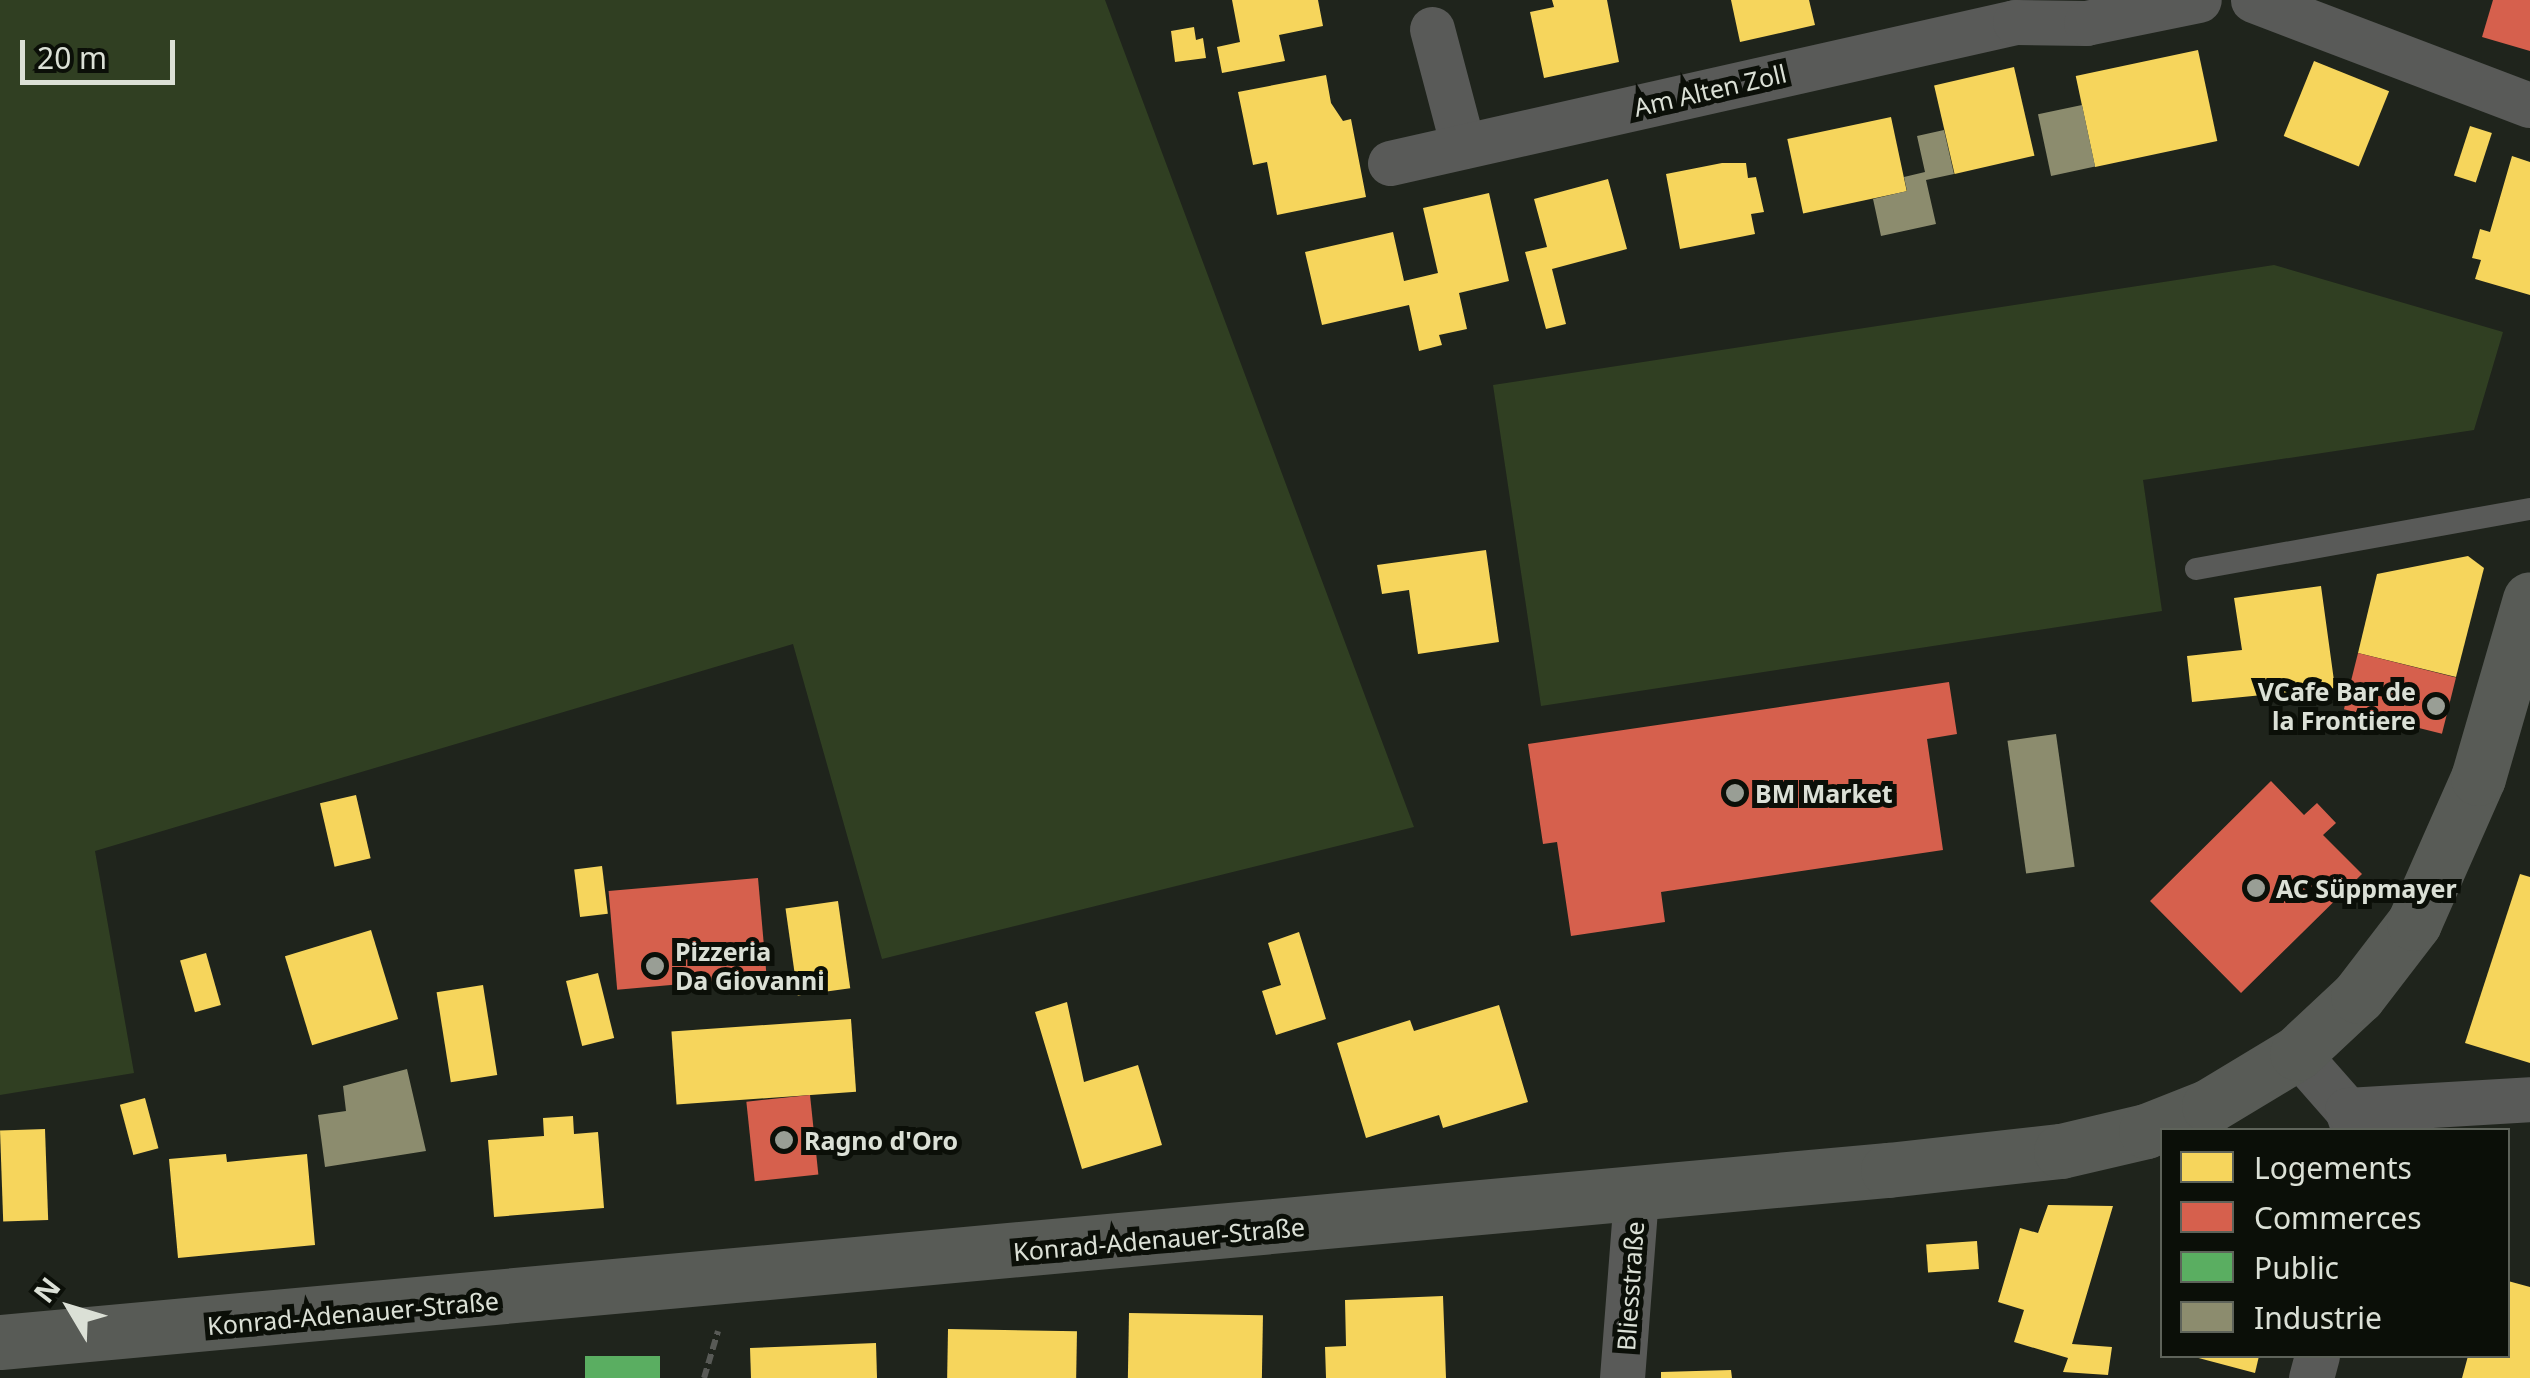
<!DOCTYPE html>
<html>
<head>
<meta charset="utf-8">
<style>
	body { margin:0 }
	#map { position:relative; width:2530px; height:1378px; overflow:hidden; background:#1f241c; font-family:"Noto Sans",sans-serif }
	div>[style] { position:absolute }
	.green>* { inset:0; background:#303f22 }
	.homes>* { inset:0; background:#f6d55c; transform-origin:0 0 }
	.shops>* { inset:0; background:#d6604d; transform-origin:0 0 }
	.public>* { inset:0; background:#5aae61; transform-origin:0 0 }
	.industry>* { inset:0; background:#8c8c6e; transform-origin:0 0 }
	.path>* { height:6px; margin-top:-3px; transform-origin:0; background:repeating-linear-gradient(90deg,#585a56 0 10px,transparent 0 15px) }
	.lane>* { height:22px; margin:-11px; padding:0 11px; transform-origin:11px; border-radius:11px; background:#595a58 }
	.street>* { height:45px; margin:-22.5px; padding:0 22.5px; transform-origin:22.5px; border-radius:22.5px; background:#595a58 }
	.primary>* { height:55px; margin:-27.5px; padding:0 27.5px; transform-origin:27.5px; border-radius:27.5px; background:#585b56 }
	.dots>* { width:28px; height:28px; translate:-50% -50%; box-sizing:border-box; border:5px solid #0b0f08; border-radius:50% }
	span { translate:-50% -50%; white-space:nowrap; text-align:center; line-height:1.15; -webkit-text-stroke:10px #0b0f08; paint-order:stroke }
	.street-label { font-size:25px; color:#dbe0d6 }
	.poi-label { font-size:25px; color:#dbe0d6; font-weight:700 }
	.right { translate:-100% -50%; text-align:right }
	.left { translate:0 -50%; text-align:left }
	.legend { position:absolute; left:2160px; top:1128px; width:350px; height:230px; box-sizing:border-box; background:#0b0f08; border:2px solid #5e635a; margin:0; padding:12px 18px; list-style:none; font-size:30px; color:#dbe0d6 }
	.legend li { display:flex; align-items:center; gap:20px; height:50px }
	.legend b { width:50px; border:2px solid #5e635a }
	.north { position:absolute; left:20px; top:1258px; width:100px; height:100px; -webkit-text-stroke:8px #0b0f08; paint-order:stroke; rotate:308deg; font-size:28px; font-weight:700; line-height:40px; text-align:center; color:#dbe0d6 }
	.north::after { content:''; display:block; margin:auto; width:35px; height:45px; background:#dbe0d6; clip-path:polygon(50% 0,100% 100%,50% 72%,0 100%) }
	.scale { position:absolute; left:20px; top:40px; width:155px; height:45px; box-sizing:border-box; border:5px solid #dbe0d6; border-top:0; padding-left:12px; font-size:30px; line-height:35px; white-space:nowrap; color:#dbe0d6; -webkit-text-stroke:8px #0b0f08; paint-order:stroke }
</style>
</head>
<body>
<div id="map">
	<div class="green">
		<div style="clip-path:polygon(0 0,1105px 0,1414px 827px,882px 959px,793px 644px,95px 851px,134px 1073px,0 1095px)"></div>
		<div style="clip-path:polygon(2274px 265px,2503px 332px,2474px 430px,2143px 480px,2162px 611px,1541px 706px,1493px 385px)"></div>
	</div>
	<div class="homes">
		<div style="clip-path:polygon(1232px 0,1318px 0,1323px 26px,1279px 35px,1285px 61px,1222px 73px,1217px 47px,1240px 42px)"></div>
		<div style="clip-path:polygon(1552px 0,1607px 0,1619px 62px,1544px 78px,1530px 12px,1554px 7px)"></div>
		<div style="clip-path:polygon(1731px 0,1809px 0,1815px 25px,1740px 42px)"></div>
		<div style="clip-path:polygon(1194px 27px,1196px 40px,1203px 38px,1206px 58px,1175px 62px,1171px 31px)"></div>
		<div style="left:2198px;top:50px;width:93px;height:125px;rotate:78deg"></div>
		<div style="left:2314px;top:61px;width:81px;height:81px;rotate:22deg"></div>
		<div style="left:2014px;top:67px;width:91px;height:82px;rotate:77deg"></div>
		<div style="clip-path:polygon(1326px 75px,1331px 103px,1343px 121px,1351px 119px,1366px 197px,1277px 215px,1267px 162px,1253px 165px,1238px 92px)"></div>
		<div style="left:1891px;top:117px;width:76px;height:106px;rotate:78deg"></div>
		<div style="left:2470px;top:126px;width:23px;height:52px;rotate:18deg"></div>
		<div style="clip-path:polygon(2512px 156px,2530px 162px,2530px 295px,2475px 279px,2481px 260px,2472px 258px,2480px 229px,2490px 232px)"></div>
		<div style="clip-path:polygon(1722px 163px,1746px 163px,1748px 178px,1756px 177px,1764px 212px,1751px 214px,1755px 234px,1680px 249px,1666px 174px)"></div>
		<div style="clip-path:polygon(1608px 179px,1627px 249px,1552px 269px,1566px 324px,1546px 329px,1525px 252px,1547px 247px,1534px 199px)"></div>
		<div style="clip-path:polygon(1489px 193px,1509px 281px,1459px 293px,1467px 329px,1439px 335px,1442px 345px,1419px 351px,1409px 305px,1322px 325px,1305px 252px,1393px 232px,1404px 281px,1438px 273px,1423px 208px)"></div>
		<div style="clip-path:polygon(1486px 550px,1499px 642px,1418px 654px,1409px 590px,1382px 594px,1377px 565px)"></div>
		<div style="clip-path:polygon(2468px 556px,2484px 568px,2456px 677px,2358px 653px,2377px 574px)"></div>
		<div style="clip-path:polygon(2321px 586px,2335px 688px,2192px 702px,2187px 656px,2242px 650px,2234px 598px)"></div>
		<div style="left:356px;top:795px;width:65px;height:37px;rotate:77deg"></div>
		<div style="left:602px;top:866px;width:48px;height:28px;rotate:83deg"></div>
		<div style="clip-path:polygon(2520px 874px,2530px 877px,2530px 1063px,2465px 1043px)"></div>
		<div style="left:838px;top:901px;width:88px;height:53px;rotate:82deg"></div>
		<div style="left:371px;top:930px;width:93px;height:90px;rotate:73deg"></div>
		<div style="clip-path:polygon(1299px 932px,1326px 1019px,1276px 1035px,1262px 991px,1281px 985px,1268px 943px)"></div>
		<div style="left:206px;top:953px;width:54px;height:27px;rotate:74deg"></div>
		<div style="left:598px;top:973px;width:67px;height:33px;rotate:76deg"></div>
		<div style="left:483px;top:985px;width:91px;height:47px;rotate:81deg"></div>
		<div style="clip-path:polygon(1067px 1002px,1084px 1082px,1138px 1065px,1162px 1145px,1082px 1169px,1035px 1012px)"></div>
		<div style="clip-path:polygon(1499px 1005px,1528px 1102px,1443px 1128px,1439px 1115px,1366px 1138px,1337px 1043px,1410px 1020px,1414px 1031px)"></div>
		<div style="left:851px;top:1019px;width:73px;height:180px;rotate:86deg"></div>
		<div style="left:145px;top:1098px;width:52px;height:26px;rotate:75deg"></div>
		<div style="clip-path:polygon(573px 1116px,574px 1134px,598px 1132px,604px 1208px,494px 1217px,488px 1140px,544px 1136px,543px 1118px)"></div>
		<div style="left:45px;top:1129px;width:91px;height:45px;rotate:88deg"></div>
		<div style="clip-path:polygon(226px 1154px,227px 1162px,307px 1154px,315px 1245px,178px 1258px,169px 1159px)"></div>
		<div style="clip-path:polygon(2048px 1205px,2113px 1206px,2072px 1344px,2112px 1347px,2108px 1375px,2063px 1372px,2068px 1358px,2014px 1342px,2024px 1310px,1998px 1302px,2020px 1228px,2038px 1233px)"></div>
		<div style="left:1977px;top:1241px;width:28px;height:51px;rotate:86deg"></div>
		<div style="clip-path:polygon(2508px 1281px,2530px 1287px,2530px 1378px,2462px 1378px,2468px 1356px,2508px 1356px)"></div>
		<div style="clip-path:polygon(1443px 1296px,1446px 1378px,1326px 1378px,1325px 1347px,1346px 1346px,1345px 1300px)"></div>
		<div style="left:1129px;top:1313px;width:134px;height:65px;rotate:1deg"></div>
		<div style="left:948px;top:1329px;width:129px;height:49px;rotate:1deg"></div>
		<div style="clip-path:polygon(876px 1343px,877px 1378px,751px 1378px,750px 1348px)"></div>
		<div style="clip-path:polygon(2191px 1356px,2259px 1356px,2255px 1373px)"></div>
		<div style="clip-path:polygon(1731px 1370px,1732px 1378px,1661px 1378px,1661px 1372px)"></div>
	</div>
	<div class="shops">
		<div style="clip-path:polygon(2493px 0,2530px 0,2530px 51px,2482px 37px)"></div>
		<div style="left:2358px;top:653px;width:101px;height:58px;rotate:14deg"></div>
		<div style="clip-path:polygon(1949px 682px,1957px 734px,1927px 739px,1943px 850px,1661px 892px,1665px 922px,1571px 936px,1557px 842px,1543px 844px,1528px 744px)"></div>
		<div style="clip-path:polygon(2271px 781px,2304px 815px,2317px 803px,2336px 823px,2323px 835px,2362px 874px,2241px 993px,2150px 901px)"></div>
		<div style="left:758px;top:878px;width:99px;height:150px;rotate:85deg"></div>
		<div style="left:810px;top:1095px;width:80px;height:64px;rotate:84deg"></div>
	</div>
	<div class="public">
		<div style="left:585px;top:1356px;width:75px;height:22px"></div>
	</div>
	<div class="industry">
		<div style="left:2082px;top:105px;width:63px;height:45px;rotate:78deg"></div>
		<div style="clip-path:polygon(1944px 130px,1954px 174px,1926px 180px,1936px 224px,1881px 236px,1873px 199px,1907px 191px,1904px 177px,1925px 172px,1917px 136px)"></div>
		<div style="left:2056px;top:734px;width:134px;height:49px;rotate:82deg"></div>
		<div style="clip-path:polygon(407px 1069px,426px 1151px,325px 1167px,318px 1115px,346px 1111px,343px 1086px)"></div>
	</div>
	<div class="path">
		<div style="left:704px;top:1378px;width:49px;rotate:-73.4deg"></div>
	</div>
	<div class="lane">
		<div style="left:2196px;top:569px;width:339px;rotate:-10.2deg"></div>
	</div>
	<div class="street">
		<div style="left:2253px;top:0;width:296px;rotate:20.8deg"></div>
		<div style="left:1432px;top:29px;width:121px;rotate:75.2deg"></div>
		<div style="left:1390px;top:163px;width:641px;rotate:-12.71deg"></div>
		<div style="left:2015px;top:22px;width:71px;rotate:0.8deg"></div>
		<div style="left:2086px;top:23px;width:115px;rotate:-11.5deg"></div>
		<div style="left:2297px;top:1053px;width:76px;rotate:48.7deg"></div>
		<div style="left:2347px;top:1110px;width:21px;rotate:71deg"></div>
		<div style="left:2347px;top:1110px;width:183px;rotate:-3.4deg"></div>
		<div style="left:1622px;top:1378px;width:185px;rotate:-85.6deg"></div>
		<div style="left:2311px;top:1378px;width:23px;rotate:-75deg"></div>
	</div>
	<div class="primary">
		<div style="left:0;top:1342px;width:1896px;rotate:-5.21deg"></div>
		<div style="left:1888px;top:1170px;width:174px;rotate:-6.3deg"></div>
		<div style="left:2061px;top:1151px;width:87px;rotate:-13.2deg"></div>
		<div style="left:2146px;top:1131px;width:68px;rotate:-21.6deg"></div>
		<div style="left:2209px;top:1106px;width:103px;rotate:-31.1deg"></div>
		<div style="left:2297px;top:1053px;width:83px;rotate:-43.1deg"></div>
		<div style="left:2358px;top:996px;width:92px;rotate:-52.5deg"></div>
		<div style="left:2414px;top:923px;width:158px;rotate:-66.2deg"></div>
		<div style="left:2478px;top:778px;width:186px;rotate:-73.8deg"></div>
	</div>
	<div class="dots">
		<div style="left:2436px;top:706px;background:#999e95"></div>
		<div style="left:1735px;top:793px;background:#999e95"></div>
		<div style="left:2256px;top:888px;background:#999e95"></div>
		<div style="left:655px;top:966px;background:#999e95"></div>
		<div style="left:784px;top:1140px;background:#999e95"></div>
	</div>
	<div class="street-label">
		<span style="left:1710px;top:90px;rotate:-13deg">Am Alten Zoll</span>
		<span style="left:1159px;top:1239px;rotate:-5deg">Konrad-Adenauer-Straße</span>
		<span style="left:1630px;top:1286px;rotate:-86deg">Bliesstraße</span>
		<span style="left:353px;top:1313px;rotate:-5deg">Konrad-Adenauer-Straße</span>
	</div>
	<div class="poi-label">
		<span class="right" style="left:2416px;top:706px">VCafe Bar de<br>la Frontiere</span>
		<span class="left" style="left:1755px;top:793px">BM Market</span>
		<span class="left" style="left:2276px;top:888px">AC Süppmayer</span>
		<span class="left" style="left:675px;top:966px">Pizzeria<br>Da Giovanni</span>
		<span class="left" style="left:804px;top:1140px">Ragno d'Oro</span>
	</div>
	<ul class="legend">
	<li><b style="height:28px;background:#f6d55c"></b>Logements</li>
	<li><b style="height:28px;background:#d6604d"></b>Commerces</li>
	<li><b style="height:28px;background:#5aae61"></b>Public</li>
	<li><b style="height:28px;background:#8c8c6e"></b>Industrie</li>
	</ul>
	<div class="north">N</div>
	<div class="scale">20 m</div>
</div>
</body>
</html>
